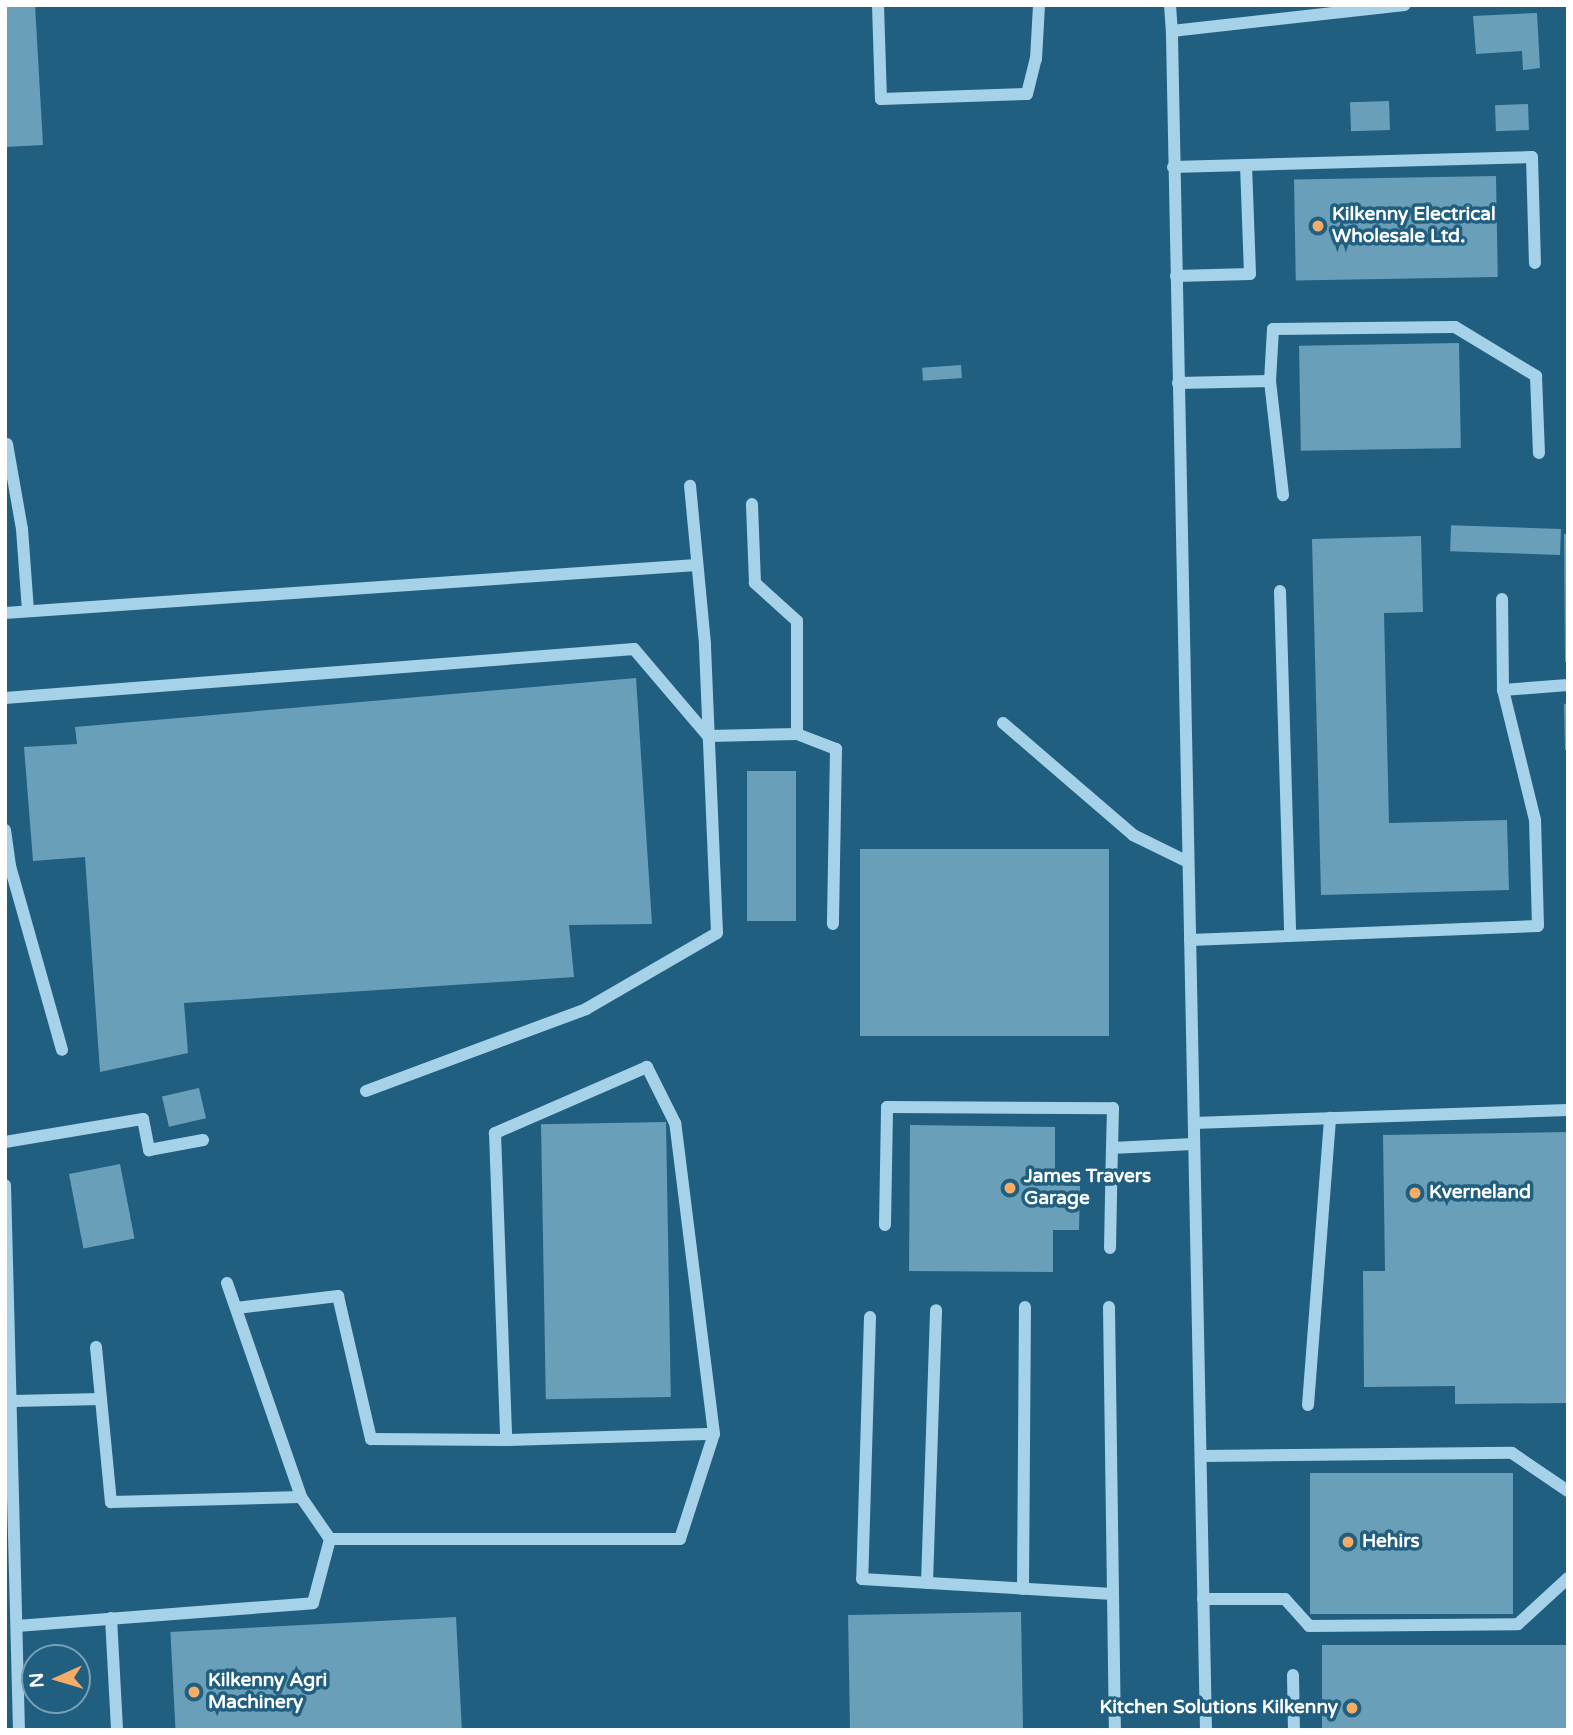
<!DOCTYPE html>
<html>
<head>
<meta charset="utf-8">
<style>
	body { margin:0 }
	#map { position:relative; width:1573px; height:1735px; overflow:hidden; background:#205f80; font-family:"Varela Round",sans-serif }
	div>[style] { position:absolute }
	.building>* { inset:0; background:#699fb9; transform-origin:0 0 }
	.minor>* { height:12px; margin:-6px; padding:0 6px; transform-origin:6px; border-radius:6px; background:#a5d2e8 }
	.dots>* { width:19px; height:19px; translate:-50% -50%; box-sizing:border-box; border:4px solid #205f80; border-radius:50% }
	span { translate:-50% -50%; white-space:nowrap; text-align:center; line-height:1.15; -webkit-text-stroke:7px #205f80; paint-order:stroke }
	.poi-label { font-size:19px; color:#fff; font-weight:700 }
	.left { translate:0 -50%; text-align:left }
	.right { translate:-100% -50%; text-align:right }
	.frame { position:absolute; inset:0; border:7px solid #fff; pointer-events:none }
	.north { position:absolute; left:21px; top:1644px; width:70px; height:70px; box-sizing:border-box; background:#205f80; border:2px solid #799fb3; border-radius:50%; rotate:266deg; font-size:19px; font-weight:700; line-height:28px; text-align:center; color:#fff }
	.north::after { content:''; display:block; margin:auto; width:24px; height:32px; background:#f6ac65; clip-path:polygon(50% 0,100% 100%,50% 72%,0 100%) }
</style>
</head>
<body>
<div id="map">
	<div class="building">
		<div style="clip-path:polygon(5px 5px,35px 5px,43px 145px,5px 147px)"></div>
		<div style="clip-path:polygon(1537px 13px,1540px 68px,1523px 70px,1522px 51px,1476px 54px,1473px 16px)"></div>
		<div style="left:1389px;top:101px;width:29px;height:39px;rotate:88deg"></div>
		<div style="left:1528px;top:104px;width:26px;height:33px;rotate:88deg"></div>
		<div style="left:1496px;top:176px;width:101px;height:202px;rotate:89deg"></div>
		<div style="left:1459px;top:343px;width:105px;height:160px;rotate:89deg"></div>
		<div style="left:961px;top:365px;width:13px;height:39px;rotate:86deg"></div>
		<div style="left:1561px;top:529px;width:26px;height:110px;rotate:92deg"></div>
		<div style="clip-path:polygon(1564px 534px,1568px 534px,1568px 662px,1565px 662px)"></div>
		<div style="clip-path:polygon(1421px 536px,1423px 612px,1384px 613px,1389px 823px,1507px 820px,1509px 890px,1321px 895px,1312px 539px)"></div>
		<div style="clip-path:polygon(636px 678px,652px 924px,569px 925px,574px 977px,184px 1003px,188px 1053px,100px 1072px,85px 857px,33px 861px,24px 747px,77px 744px,75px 727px)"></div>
		<div style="clip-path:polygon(1568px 703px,1568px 750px,1565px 750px,1564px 704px)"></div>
		<div style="left:747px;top:771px;width:49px;height:150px"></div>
		<div style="left:860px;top:849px;width:249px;height:187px"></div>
		<div style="left:199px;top:1088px;width:31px;height:38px;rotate:77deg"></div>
		<div style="left:666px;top:1122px;width:275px;height:125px;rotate:89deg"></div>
		<div style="clip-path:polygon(910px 1125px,1055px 1127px,1055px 1185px,1080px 1186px,1079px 1230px,1053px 1230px,1053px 1272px,909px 1271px)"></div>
		<div style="clip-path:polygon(1568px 1132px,1568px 1403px,1455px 1404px,1455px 1386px,1364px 1387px,1363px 1271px,1385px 1271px,1383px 1135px)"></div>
		<div style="left:120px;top:1164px;width:76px;height:52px;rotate:79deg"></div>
		<div style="left:1310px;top:1473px;width:203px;height:141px"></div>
		<div style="left:1021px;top:1612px;width:118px;height:173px;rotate:89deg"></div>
		<div style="left:456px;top:1617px;width:113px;height:286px;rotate:87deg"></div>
		<div style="left:1568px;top:1645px;width:85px;height:246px;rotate:90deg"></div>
	</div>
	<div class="minor">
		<div style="left:878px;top:5px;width:94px;rotate:88.2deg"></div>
		<div style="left:881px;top:99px;width:146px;rotate:-2deg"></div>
		<div style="left:1027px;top:94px;width:36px;rotate:-76deg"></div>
		<div style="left:1036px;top:59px;width:54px;rotate:-86.8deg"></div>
		<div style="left:1170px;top:5px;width:26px;rotate:86deg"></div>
		<div style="left:1173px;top:167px;width:359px;rotate:-1.6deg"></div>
		<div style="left:1532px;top:157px;width:106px;rotate:88.4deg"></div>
		<div style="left:1176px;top:276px;width:74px;rotate:-1.5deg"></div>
		<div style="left:1250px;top:274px;width:109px;rotate:-92.1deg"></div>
		<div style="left:1270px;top:381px;width:115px;rotate:83.5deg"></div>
		<div style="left:1178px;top:383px;width:92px;rotate:-1.2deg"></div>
		<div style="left:1270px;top:381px;width:52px;rotate:-86.7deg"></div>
		<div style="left:1273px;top:329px;width:182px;rotate:-0.6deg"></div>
		<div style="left:1455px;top:327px;width:95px;rotate:31.2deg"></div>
		<div style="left:1536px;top:376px;width:77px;rotate:87.8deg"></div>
		<div style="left:7px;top:444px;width:86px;rotate:80deg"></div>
		<div style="left:22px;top:529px;width:81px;rotate:85.8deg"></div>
		<div style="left:1280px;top:591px;width:344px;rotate:88.3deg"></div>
		<div style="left:5px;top:613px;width:693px;rotate:-3.97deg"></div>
		<div style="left:1503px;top:690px;width:65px;rotate:-4.4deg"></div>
		<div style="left:5px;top:698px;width:631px;rotate:-4.45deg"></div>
		<div style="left:634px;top:649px;width:114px;rotate:49.6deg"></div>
		<div style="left:708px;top:736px;width:89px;rotate:-1.3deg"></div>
		<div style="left:797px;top:734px;width:113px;rotate:-90deg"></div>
		<div style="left:797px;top:621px;width:57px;rotate:-137.9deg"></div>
		<div style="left:755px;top:583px;width:79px;rotate:-92.2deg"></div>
		<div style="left:1003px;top:723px;width:172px;rotate:40.7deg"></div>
		<div style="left:1133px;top:835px;width:61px;rotate:26.1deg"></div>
		<div style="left:797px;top:734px;width:42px;rotate:21deg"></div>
		<div style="left:836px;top:749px;width:175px;rotate:91deg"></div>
		<div style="left:5px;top:830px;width:36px;rotate:82deg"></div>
		<div style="left:10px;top:866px;width:191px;rotate:74.2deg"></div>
		<div style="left:1190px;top:940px;width:348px;rotate:-2.3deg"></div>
		<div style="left:1538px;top:926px;width:106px;rotate:-91.6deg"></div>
		<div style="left:1535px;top:820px;width:134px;rotate:-103.8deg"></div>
		<div style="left:1503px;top:690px;width:91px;rotate:-90.6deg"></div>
		<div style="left:366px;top:1091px;width:235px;rotate:-20.4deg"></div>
		<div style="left:586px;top:1009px;width:151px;rotate:-30.1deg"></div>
		<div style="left:717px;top:933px;width:289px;rotate:-92.4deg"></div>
		<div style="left:705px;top:644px;width:159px;rotate:-95.4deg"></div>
		<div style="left:1194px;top:1123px;width:374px;rotate:-2deg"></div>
		<div style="left:5px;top:1142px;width:140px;rotate:-9.5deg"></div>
		<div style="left:143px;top:1119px;width:32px;rotate:79deg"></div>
		<div style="left:149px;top:1150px;width:55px;rotate:-10.5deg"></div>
		<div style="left:5px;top:1185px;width:545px;rotate:88.53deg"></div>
		<div style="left:885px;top:1225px;width:118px;rotate:-89deg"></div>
		<div style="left:887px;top:1107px;width:226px;rotate:0.3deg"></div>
		<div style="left:1113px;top:1108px;width:40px;rotate:91.4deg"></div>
		<div style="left:1112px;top:1148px;width:81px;rotate:-2.8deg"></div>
		<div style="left:1110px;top:1248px;width:100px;rotate:-88.9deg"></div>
		<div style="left:227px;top:1283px;width:226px;rotate:70.9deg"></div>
		<div style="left:1109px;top:1307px;width:423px;rotate:89.2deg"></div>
		<div style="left:236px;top:1308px;width:103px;rotate:-6.7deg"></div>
		<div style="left:338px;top:1296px;width:147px;rotate:77deg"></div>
		<div style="left:371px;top:1439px;width:135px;rotate:0.4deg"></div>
		<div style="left:870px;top:1317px;width:262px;rotate:91.7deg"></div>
		<div style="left:862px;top:1579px;width:251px;rotate:3.4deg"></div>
		<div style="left:96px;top:1347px;width:156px;rotate:84.5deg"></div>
		<div style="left:111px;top:1502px;width:190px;rotate:-1.5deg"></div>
		<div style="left:301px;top:1497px;width:51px;rotate:55.4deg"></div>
		<div style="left:13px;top:1401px;width:88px;rotate:-1.3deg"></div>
		<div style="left:1308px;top:1405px;width:288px;rotate:-85.6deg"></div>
		<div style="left:1201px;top:1456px;width:311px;rotate:-0.6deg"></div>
		<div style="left:1512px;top:1453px;width:68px;rotate:34.2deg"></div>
		<div style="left:927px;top:1583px;width:273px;rotate:-88.1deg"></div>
		<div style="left:1023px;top:1589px;width:282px;rotate:-89.6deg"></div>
		<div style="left:1203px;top:1599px;width:82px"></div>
		<div style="left:1285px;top:1599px;width:36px;rotate:48deg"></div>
		<div style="left:1309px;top:1626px;width:209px;rotate:-0.5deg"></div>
		<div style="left:1518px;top:1624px;width:68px;rotate:-42.6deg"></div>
		<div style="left:111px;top:1618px;width:112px;rotate:86.9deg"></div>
		<div style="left:17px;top:1626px;width:297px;rotate:-4.4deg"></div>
		<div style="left:313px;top:1603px;width:66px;rotate:-75.1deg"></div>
		<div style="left:330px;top:1539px;width:350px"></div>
		<div style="left:680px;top:1539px;width:110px;rotate:-72.1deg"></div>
		<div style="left:714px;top:1434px;width:313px;rotate:-97.1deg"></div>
		<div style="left:675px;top:1123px;width:63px;rotate:-116.6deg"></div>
		<div style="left:647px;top:1067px;width:166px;rotate:156.5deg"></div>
		<div style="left:495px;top:1133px;width:307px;rotate:87.9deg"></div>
		<div style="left:506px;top:1440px;width:208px;rotate:-1.7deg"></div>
		<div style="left:1293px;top:1675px;width:55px;rotate:89deg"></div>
		<div style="left:1206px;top:1730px;width:1699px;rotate:-91.15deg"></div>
		<div style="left:1172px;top:31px;width:234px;rotate:-6.4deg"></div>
	</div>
	<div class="dots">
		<div style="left:1318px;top:226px;background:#f6ac65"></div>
		<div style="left:1010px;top:1188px;background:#f6ac65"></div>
		<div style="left:1415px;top:1193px;background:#f6ac65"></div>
		<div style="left:1348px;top:1542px;background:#f6ac65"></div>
		<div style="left:194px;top:1692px;background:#f6ac65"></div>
		<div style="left:1352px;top:1708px;background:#f6ac65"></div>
	</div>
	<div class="poi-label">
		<span class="left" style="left:1332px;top:226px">Kilkenny Electrical<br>Wholesale Ltd.</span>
		<span class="left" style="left:1024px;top:1188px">James Travers<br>Garage</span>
		<span class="left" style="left:1429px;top:1193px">Kverneland</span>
		<span class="left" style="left:1362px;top:1542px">Hehirs</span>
		<span class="left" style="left:208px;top:1692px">Kilkenny Agri<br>Machinery</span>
		<span class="right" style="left:1338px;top:1708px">Kitchen Solutions Kilkenny</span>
	</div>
	<div class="frame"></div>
	<div class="north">N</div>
</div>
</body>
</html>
